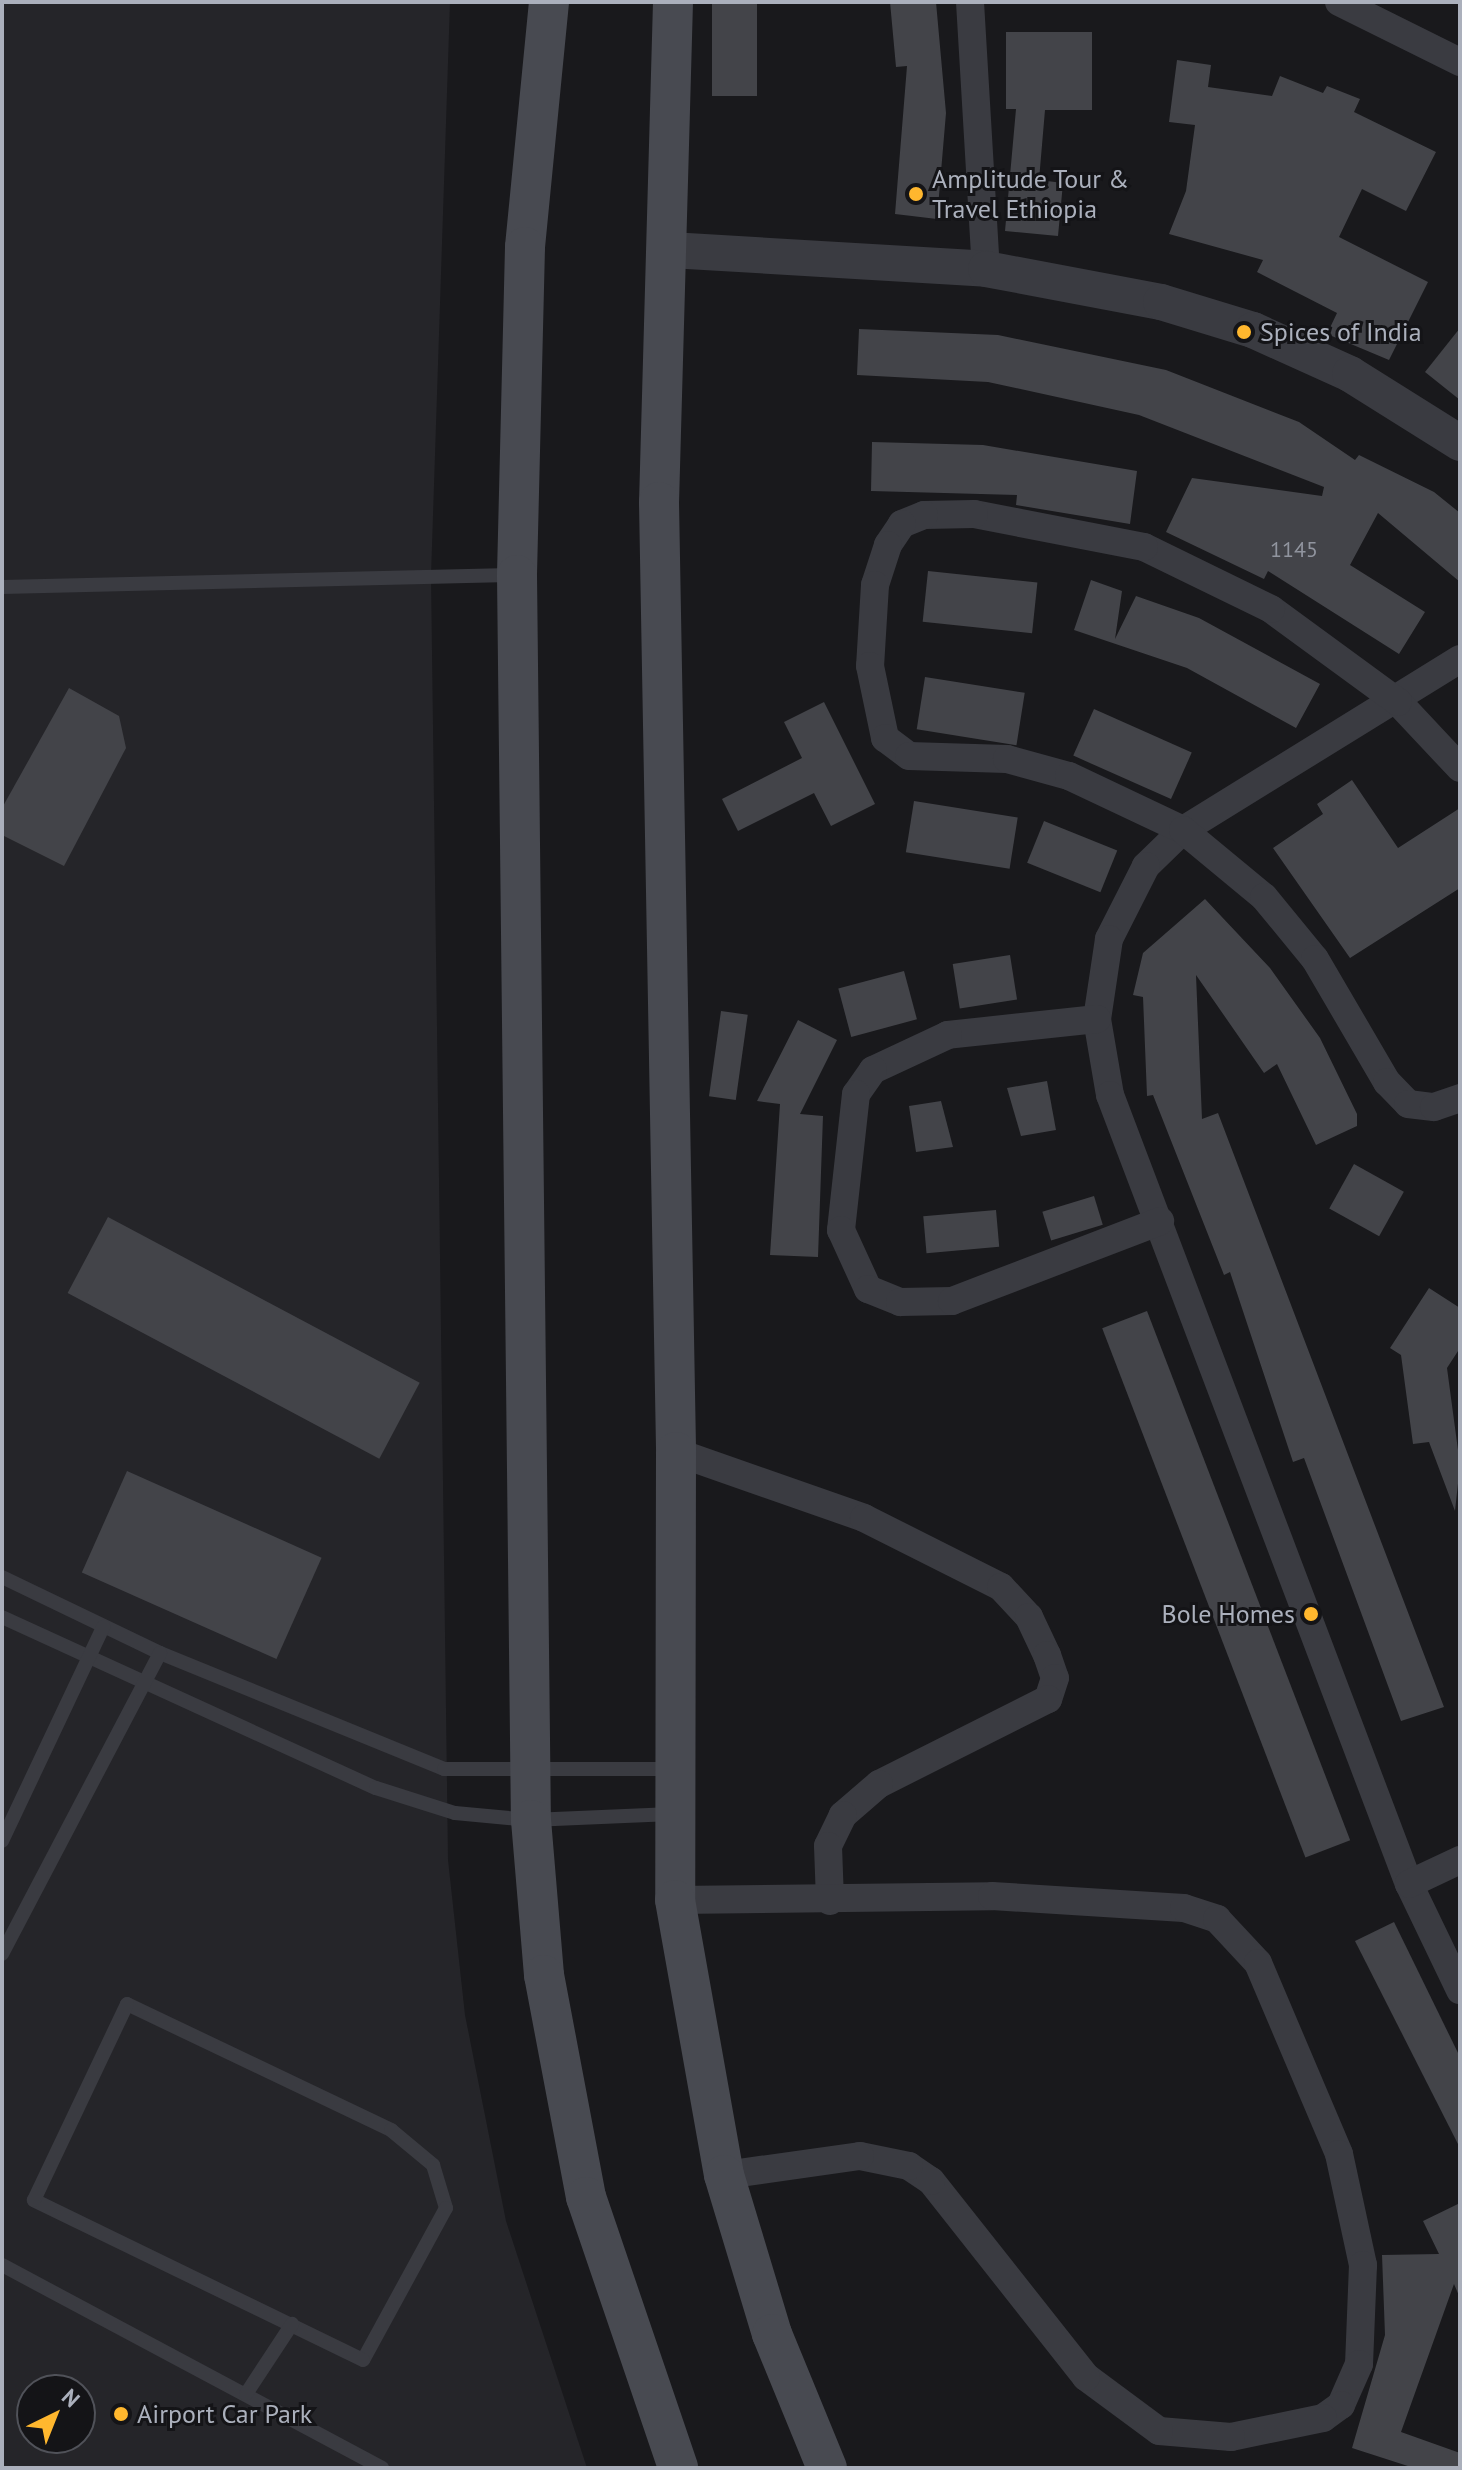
<!DOCTYPE html>
<html>
<head>
<meta charset="utf-8">
<style>
	body { margin:0 }
	#map { position:relative; width:1462px; height:2470px; overflow:hidden; background:#19191c; font-family:"PT Sans",sans-serif }
	div>[style] { position:absolute }
	.built>* { inset:0; background:#252529 }
	.building>* { inset:0; background:#434449; transform-origin:0 0 }
	.service>* { height:14px; margin:-7px; padding:0 7px; transform-origin:7px; border-radius:7px; background:#3a3b41 }
	.minor>* { height:28px; margin:-14px; padding:0 14px; transform-origin:14px; border-radius:14px; background:#3a3b41 }
	.tertiary>* { height:36px; margin:-18px; padding:0 18px; transform-origin:18px; border-radius:18px; background:#3a3b41 }
	.secondary>* { height:40px; margin:-20px; padding:0 20px; transform-origin:20px; border-radius:20px; background:#484a51 }
	.dots>* { width:22px; height:22px; translate:-50% -50%; box-sizing:border-box; border:4px solid #141417; border-radius:50% }
	span { translate:-50% -50%; white-space:nowrap; text-align:center; line-height:1.15; -webkit-text-stroke:6px #141417; paint-order:stroke }
	.number-label { font-size:22px; color:#91959f }
	.number-label span { -webkit-text-stroke-width:0 }
	.poi-label { font-size:26px; color:#abb0bc }
	.left { translate:0 -50%; text-align:left }
	.right { translate:-100% -50%; text-align:right }
	.frame { position:absolute; inset:0; border:4px solid #abb0bc; pointer-events:none }
	.north { position:absolute; left:16px; top:2374px; width:80px; height:80px; box-sizing:border-box; background:#141417; border:2px solid #505259; border-radius:50%; rotate:43deg; font-size:22px; font-weight:700; line-height:32px; text-align:center; color:#abb0bc }
	.north::after { content:''; display:block; margin:auto; width:28px; height:36px; background:#ffb72e; clip-path:polygon(50% 0,100% 100%,50% 72%,0 100%) }
</style>
</head>
<body>
<div id="map">
	<div class="built">
		<div style="clip-path:polygon(evenodd,2px 2px,450px 2px,431px 576px,448px 1860px,465px 2015px,506px 2221px,587px 2468px,2px 2468px,2px 2px,32px 2390px,80px 2390px,80px 2438px,32px 2438px,32px 2390px)"></div>
	</div>
	<div class="building">
		<div style="left:712px;top:2px;width:45px;height:94px"></div>
		<div style="clip-path:polygon(890px 2px,936px 2px,946px 113px,937px 219px,895px 214px,907px 66px,896px 67px)"></div>
		<div style="clip-path:polygon(1006px 32px,1092px 32px,1092px 110px,1045px 110px,1039px 180px,1063px 183px,1058px 236px,1005px 231px,1016px 109px,1006px 109px)"></div>
		<div style="clip-path:polygon(1177px 60px,1211px 65px,1208px 87px,1272px 96px,1280px 76px,1323px 93px,1327px 86px,1360px 99px,1354px 112px,1436px 152px,1406px 211px,1362px 189px,1339px 237px,1428px 282px,1389px 360px,1327px 334px,1337px 313px,1257px 272px,1263px 260px,1169px 234px,1186px 191px,1195px 125px,1169px 122px)"></div>
		<div style="clip-path:polygon(1460px 328px,1460px 400px,1425px 372px)"></div>
		<div style="clip-path:polygon(859px 329px,998px 335px,1166px 370px,1299px 422px,1355px 460px,1359px 455px,1434px 492px,1460px 513px,1460px 582px,1378px 513px,1350px 565px,1425px 612px,1399px 654px,1268px 571px,1264px 579px,1166px 532px,1192px 478px,1322px 496px,1324px 487px,1139px 415px,988px 382px,857px 375px)"></div>
		<div style="clip-path:polygon(872px 442px,983px 445px,1137px 471px,1130px 524px,1016px 505px,1017px 495px,871px 491px)"></div>
		<div style="left:928px;top:571px;width:110px;height:51px;rotate:6deg"></div>
		<div style="clip-path:polygon(1091px 580px,1122px 591px,1115px 639px,1136px 596px,1199px 618px,1320px 684px,1296px 728px,1187px 668px,1074px 630px)"></div>
		<div style="left:925px;top:677px;width:101px;height:53px;rotate:9deg"></div>
		<div style="clip-path:polygon(69px 688px,119px 716px,126px 748px,64px 866px,2px 835px,2px 808px)"></div>
		<div style="clip-path:polygon(824px 702px,875px 804px,831px 826px,814px 793px,738px 831px,722px 799px,802px 758px,784px 722px)"></div>
		<div style="left:1094px;top:709px;width:107px;height:51px;rotate:24deg"></div>
		<div style="clip-path:polygon(1352px 780px,1398px 848px,1460px 808px,1460px 888px,1350px 958px,1273px 848px,1323px 814px,1317px 804px)"></div>
		<div style="left:914px;top:801px;width:105px;height:52px;rotate:9deg"></div>
		<div style="left:1044px;top:821px;width:79px;height:45px;rotate:22deg"></div>
		<div style="clip-path:polygon(1205px 899px,1270px 968px,1320px 1038px,1357px 1114px,1357px 1126px,1316px 1145px,1277px 1064px,1264px 1073px,1196px 975px,1202px 1119px,1218px 1113px,1444px 1707px,1401px 1721px,1304px 1458px,1293px 1462px,1230px 1272px,1224px 1275px,1153px 1095px,1147px 1096px,1143px 997px,1133px 995px,1143px 953px)"></div>
		<div style="left:1010px;top:955px;width:45px;height:58px;rotate:81deg"></div>
		<div style="left:904px;top:971px;width:50px;height:68px;rotate:75deg"></div>
		<div style="left:721px;top:1011px;width:27px;height:86px;rotate:8deg"></div>
		<div style="clip-path:polygon(798px 1020px,837px 1040px,800px 1114px,823px 1116px,818px 1257px,770px 1255px,780px 1104px,757px 1101px)"></div>
		<div style="clip-path:polygon(1047px 1081px,1056px 1130px,1021px 1136px,1007px 1088px)"></div>
		<div style="clip-path:polygon(941px 1101px,953px 1147px,916px 1152px,909px 1106px)"></div>
		<div style="left:1354px;top:1164px;width:57px;height:51px;rotate:29deg"></div>
		<div style="left:1094px;top:1196px;width:30px;height:54px;rotate:73deg"></div>
		<div style="left:996px;top:1210px;width:37px;height:73px;rotate:85deg"></div>
		<div style="left:108px;top:1217px;width:353px;height:86px;rotate:28deg"></div>
		<div style="clip-path:polygon(1429px 1288px,1460px 1308px,1460px 1348px,1447px 1368px,1460px 1465px,1455px 1511px,1429px 1442px,1413px 1444px,1401px 1355px,1390px 1348px)"></div>
		<div style="left:1147px;top:1311px;width:567px;height:48px;rotate:69deg"></div>
		<div style="left:127px;top:1471px;width:213px;height:111px;rotate:24deg"></div>
		<div style="clip-path:polygon(1394px 1922px,1460px 2057px,1460px 2148px,1355px 1941px)"></div>
		<div style="clip-path:polygon(1460px 2203px,1460px 2298px,1454px 2284px,1401px 2432px,1460px 2453px,1460px 2468px,1414px 2468px,1352px 2448px,1385px 2335px,1382px 2255px,1439px 2254px,1423px 2221px)"></div>
	</div>
	<div class="service">
		<div style="left:2px;top:587px;width:511px;rotate:-1.35deg"></div>
		<div style="left:2px;top:1577px;width:175px;rotate:25.7deg"></div>
		<div style="left:160px;top:1653px;width:307px;rotate:22.2deg"></div>
		<div style="left:444px;top:1769px;width:228px"></div>
		<div style="left:2px;top:1617px;width:411px;rotate:24.6deg"></div>
		<div style="left:376px;top:1788px;width:83px;rotate:17.6deg"></div>
		<div style="left:455px;top:1813px;width:76px;rotate:5.3deg"></div>
		<div style="left:531px;top:1820px;width:141px;rotate:-2.4deg"></div>
		<div style="left:2px;top:1841px;width:237px;rotate:-64.7deg"></div>
		<div style="left:2px;top:1954px;width:340px;rotate:-62.3deg"></div>
		<div style="left:127px;top:2004px;width:293px;rotate:25.5deg"></div>
		<div style="left:391px;top:2130px;width:55px;rotate:39.8deg"></div>
		<div style="left:433px;top:2165px;width:45px;rotate:73.2deg"></div>
		<div style="left:446px;top:2208px;width:173px;rotate:118.6deg"></div>
		<div style="left:363px;top:2360px;width:366px;rotate:-154.1deg"></div>
		<div style="left:34px;top:2200px;width:217px;rotate:-64.6deg"></div>
		<div style="left:2px;top:2265px;width:431px;rotate:28.1deg"></div>
		<div style="left:246px;top:2394px;width:84px;rotate:-56.7deg"></div>
	</div>
	<div class="minor">
		<div style="left:970px;top:2px;width:267px;rotate:86.6deg"></div>
		<div style="left:1339px;top:2px;width:135px;rotate:26.4deg"></div>
		<div style="left:1460px;top:659px;width:326px;rotate:148.3deg"></div>
		<div style="left:1183px;top:830px;width:52px;rotate:135.8deg"></div>
		<div style="left:1146px;top:866px;width:82px;rotate:116.9deg"></div>
		<div style="left:1109px;top:939px;width:81px;rotate:98.5deg"></div>
		<div style="left:1097px;top:1019px;width:77px;rotate:80.3deg"></div>
		<div style="left:1110px;top:1095px;width:844px;rotate:69.25deg"></div>
		<div style="left:1409px;top:1884px;width:118px;rotate:64.3deg"></div>
		<div style="left:1460px;top:768px;width:91px;rotate:-133.2deg"></div>
		<div style="left:1398px;top:702px;width:157px;rotate:-143.8deg"></div>
		<div style="left:1271px;top:609px;width:141px;rotate:-154deg"></div>
		<div style="left:1144px;top:547px;width:173px;rotate:-169deg"></div>
		<div style="left:974px;top:514px;width:50px;rotate:178.9deg"></div>
		<div style="left:924px;top:515px;width:24px;rotate:158deg"></div>
		<div style="left:902px;top:524px;width:25px;rotate:124deg"></div>
		<div style="left:888px;top:545px;width:42px;rotate:108deg"></div>
		<div style="left:875px;top:585px;width:81px;rotate:93.5deg"></div>
		<div style="left:870px;top:666px;width:74px;rotate:78.2deg"></div>
		<div style="left:885px;top:738px;width:30px;rotate:37deg"></div>
		<div style="left:909px;top:756px;width:98px;rotate:1.8deg"></div>
		<div style="left:1007px;top:759px;width:64px;rotate:15.3deg"></div>
		<div style="left:1069px;top:776px;width:126px;rotate:25.3deg"></div>
		<div style="left:1183px;top:830px;width:105px;rotate:39.6deg"></div>
		<div style="left:1264px;top:897px;width:80px;rotate:50.6deg"></div>
		<div style="left:1315px;top:959px;width:143px;rotate:59.7deg"></div>
		<div style="left:1387px;top:1082px;width:30px;rotate:46deg"></div>
		<div style="left:1408px;top:1104px;width:26px;rotate:7deg"></div>
		<div style="left:1434px;top:1107px;width:28px;rotate:-19deg"></div>
		<div style="left:1097px;top:1019px;width:150px;rotate:173.9deg"></div>
		<div style="left:948px;top:1035px;width:83px;rotate:155deg"></div>
		<div style="left:873px;top:1070px;width:29px;rotate:125deg"></div>
		<div style="left:856px;top:1094px;width:137px;rotate:96.3deg"></div>
		<div style="left:841px;top:1230px;width:65px;rotate:65.4deg"></div>
		<div style="left:868px;top:1289px;width:35px;rotate:22deg"></div>
		<div style="left:900px;top:1302px;width:52px;rotate:-1.1deg"></div>
		<div style="left:952px;top:1301px;width:223px;rotate:-21deg"></div>
		<div style="left:676px;top:1452px;width:199px;rotate:19.3deg"></div>
		<div style="left:864px;top:1518px;width:153px;rotate:26.7deg"></div>
		<div style="left:1001px;top:1587px;width:41px;rotate:47deg"></div>
		<div style="left:1029px;top:1617px;width:42px;rotate:64.7deg"></div>
		<div style="left:1047px;top:1655px;width:24px;rotate:71deg"></div>
		<div style="left:1055px;top:1678px;width:22px;rotate:108deg"></div>
		<div style="left:1048px;top:1699px;width:189px;rotate:153.3deg"></div>
		<div style="left:879px;top:1784px;width:48px;rotate:139.3deg"></div>
		<div style="left:843px;top:1815px;width:34px;rotate:116deg"></div>
		<div style="left:828px;top:1846px;width:55px;rotate:87.9deg"></div>
		<div style="left:1409px;top:1884px;width:56px;rotate:-25.2deg"></div>
		<div style="left:675px;top:1900px;width:317px;rotate:-0.7deg"></div>
		<div style="left:992px;top:1896px;width:192px;rotate:3.6deg"></div>
		<div style="left:1184px;top:1908px;width:35px;rotate:18deg"></div>
		<div style="left:1217px;top:1919px;width:60px;rotate:47deg"></div>
		<div style="left:1258px;top:1963px;width:207px;rotate:67deg"></div>
		<div style="left:1339px;top:2154px;width:114px;rotate:77.8deg"></div>
		<div style="left:1363px;top:2265px;width:99px;rotate:92.3deg"></div>
		<div style="left:1359px;top:2364px;width:45px;rotate:113.7deg"></div>
		<div style="left:1341px;top:2405px;width:22px;rotate:144deg"></div>
		<div style="left:1323px;top:2418px;width:94px;rotate:168.3deg"></div>
		<div style="left:1231px;top:2437px;width:72px;rotate:-175.2deg"></div>
		<div style="left:1159px;top:2431px;width:91px;rotate:-143.5deg"></div>
		<div style="left:1086px;top:2377px;width:250px;rotate:-128.3deg"></div>
		<div style="left:931px;top:2181px;width:27px;rotate:-146deg"></div>
		<div style="left:909px;top:2166px;width:50px;rotate:-168.5deg"></div>
		<div style="left:860px;top:2156px;width:137px;rotate:172deg"></div>
	</div>
	<div class="tertiary">
		<div style="left:670px;top:250px;width:317px;rotate:3.4deg"></div>
		<div style="left:986px;top:269px;width:178px;rotate:10.7deg"></div>
		<div style="left:1161px;top:302px;width:96px;rotate:16.9deg"></div>
		<div style="left:1253px;top:330px;width:107px;rotate:24.4deg"></div>
		<div style="left:1350px;top:374px;width:130px;rotate:32.1deg"></div>
	</div>
	<div class="secondary">
		<div style="left:549px;top:2px;width:246px;rotate:95.6deg"></div>
		<div style="left:525px;top:247px;width:328px;rotate:91.4deg"></div>
		<div style="left:517px;top:575px;width:1245px;rotate:89.36deg"></div>
		<div style="left:531px;top:1820px;width:156px;rotate:85.2deg"></div>
		<div style="left:544px;top:1975px;width:226px;rotate:79.3deg"></div>
		<div style="left:586px;top:2197px;width:286px;rotate:71.2deg"></div>
		<div style="left:673px;top:2px;width:500px;rotate:91.6deg"></div>
		<div style="left:659px;top:502px;width:950px;rotate:88.97deg"></div>
		<div style="left:676px;top:1452px;width:448px;rotate:90.1deg"></div>
		<div style="left:675px;top:1900px;width:279px;rotate:79.9deg"></div>
		<div style="left:724px;top:2175px;width:166px;rotate:73.2deg"></div>
		<div style="left:772px;top:2334px;width:145px;rotate:67.7deg"></div>
	</div>
	<div class="dots">
		<div style="left:916px;top:194px;background:#ffb72e"></div>
		<div style="left:1244px;top:332px;background:#ffb72e"></div>
		<div style="left:1311px;top:1614px;background:#ffb72e"></div>
		<div style="left:121px;top:2414px;background:#ffb72e"></div>
	</div>
	<div class="number-label">
		<span style="left:1294px;top:550px">1145</span>
	</div>
	<div class="poi-label">
		<span class="left" style="left:932px;top:194px">Amplitude Tour &amp;<br>Travel Ethiopia</span>
		<span class="left" style="left:1260px;top:332px">Spices of India</span>
		<span class="right" style="left:1295px;top:1614px">Bole Homes</span>
		<span class="left" style="left:137px;top:2414px">Airport Car Park</span>
	</div>
	<div class="frame"></div>
	<div class="north">N</div>
</div>
</body>
</html>
